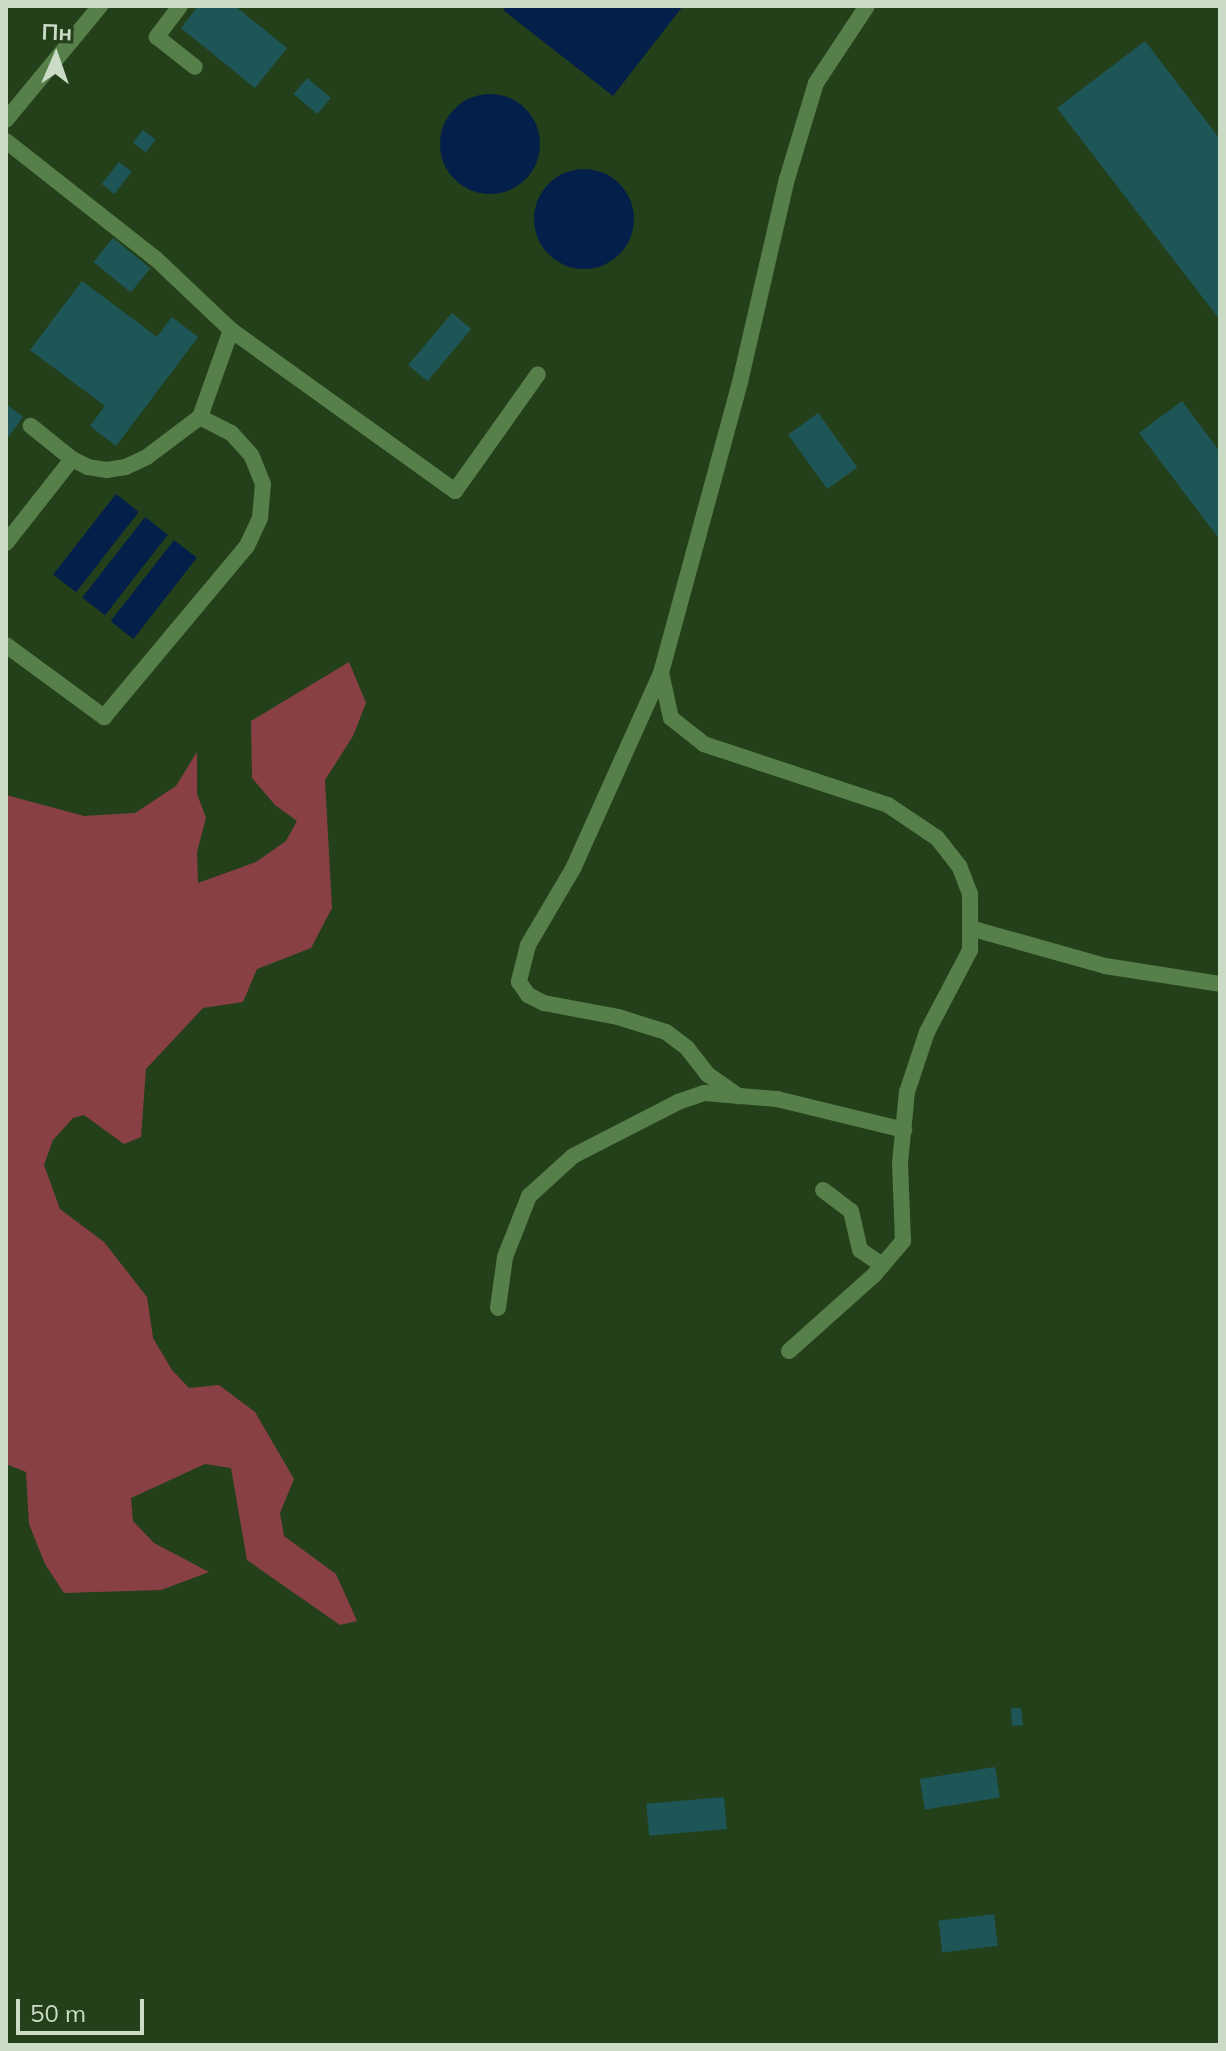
<!DOCTYPE html>
<html>
<head>
<meta charset="utf-8">
<style>
	body { margin:0 }
	#map { position:relative; width:1226px; height:2051px; overflow:hidden; background:#24401b; font-family:Mulish,sans-serif }
	div>[style] { position:absolute }
	.green>* { inset:0; background:#884044 }
	.water>* { inset:0; background:#031f4a; transform-origin:0 0 }
	.round { border-radius:50% }
	.building>* { inset:0; background:#1e5658; transform-origin:0 0 }
	.minor>* { height:16px; margin:-8px; padding:0 8px; transform-origin:8px; border-radius:8px; background:#567f49 }
	span { translate:-50% -50%; white-space:nowrap; text-align:center; line-height:1.15; -webkit-text-stroke:7px #24401b; paint-order:stroke }
	.frame { position:absolute; inset:0; border:8px solid #cbdcc6; pointer-events:none }
	.north { position:absolute; left:16px; top:16px; width:80px; height:80px; -webkit-text-stroke:6px #24401b; paint-order:stroke; rotate:2deg; font-size:22px; font-weight:700; line-height:32px; text-align:center; color:#cbdcc6 }
	.north::after { content:''; display:block; margin:auto; width:28px; height:36px; background:#cbdcc6; clip-path:polygon(50% 0,100% 100%,50% 72%,0 100%) }
	.scale { position:absolute; left:16px; top:1999px; width:128px; height:36px; box-sizing:border-box; border:4px solid #cbdcc6; border-top:0; padding-left:10px; font-size:24px; line-height:28px; white-space:nowrap; color:#cbdcc6; -webkit-text-stroke:6px #24401b; paint-order:stroke }
</style>
</head>
<body>
<div id="map">
	<div class="green">
		<div style="clip-path:polygon(349px 662px,366px 703px,353px 736px,325px 780px,332px 908px,311px 948px,257px 969px,243px 1002px,203px 1008px,146px 1069px,141px 1137px,124px 1144px,84px 1115px,73px 1118px,53px 1140px,44px 1165px,60px 1209px,104px 1242px,147px 1297px,153px 1338px,172px 1370px,189px 1388px,219px 1385px,255px 1412px,294px 1479px,280px 1513px,284px 1536px,336px 1574px,357px 1621px,340px 1625px,247px 1560px,231px 1468px,205px 1464px,131px 1498px,133px 1521px,154px 1543px,209px 1572px,161px 1590px,64px 1593px,45px 1564px,29px 1524px,26px 1472px,6px 1464px,6px 795px,84px 816px,135px 813px,176px 786px,197px 752px,197px 794px,206px 818px,197px 852px,198px 883px,256px 862px,286px 841px,297px 821px,275px 805px,252px 778px,251px 721px)"></div>
	</div>
	<div class="water">
		<div style="clip-path:polygon(506px 6px,683px 6px,613px 96px,503px 10px)"></div>
		<div class="round" style="left:440px;top:94px;width:100px;height:100px"></div>
		<div class="round" style="left:534px;top:169px;width:100px;height:100px"></div>
		<div style="left:116px;top:494px;width:29px;height:102px;rotate:38deg"></div>
		<div style="left:145px;top:517px;width:29px;height:102px;rotate:38deg"></div>
		<div style="left:174px;top:540px;width:29px;height:103px;rotate:38deg"></div>
	</div>
	<div class="building">
		<div style="clip-path:polygon(198px 6px,235px 6px,287px 48px,255px 88px,181px 28px)"></div>
		<div style="clip-path:polygon(1145px 41px,1220px 139px,1220px 320px,1057px 108px)"></div>
		<div style="left:307px;top:78px;width:31px;height:21px;rotate:40deg"></div>
		<div style="left:143px;top:130px;width:16px;height:16px;rotate:38deg"></div>
		<div style="left:119px;top:162px;width:16px;height:28px;rotate:38deg"></div>
		<div style="left:113px;top:238px;width:48px;height:31px;rotate:39deg"></div>
		<div style="clip-path:polygon(82px 281px,157px 337px,172px 317px,198px 337px,116px 446px,90px 426px,105px 406px,30px 350px)"></div>
		<div style="left:452px;top:313px;width:25px;height:68px;rotate:40deg"></div>
		<div style="clip-path:polygon(1182px 401px,1220px 452px,1220px 540px,1139px 433px)"></div>
		<div style="clip-path:polygon(6px 404px,23px 417px,6px 440px)"></div>
		<div style="left:818px;top:413px;width:67px;height:37px;rotate:54deg"></div>
		<div style="clip-path:polygon(1011px 1708px,1021px 1708px,1023px 1725px,1012px 1726px)"></div>
		<div style="left:995px;top:1767px;width:31px;height:76px;rotate:81deg"></div>
		<div style="left:724px;top:1797px;width:32px;height:78px;rotate:85deg"></div>
		<div style="left:994px;top:1914px;width:32px;height:56px;rotate:83deg"></div>
	</div>
	<div class="minor">
		<div style="left:180px;top:6px;width:39px;rotate:127deg"></div>
		<div style="left:157px;top:37px;width:48px;rotate:38.3deg"></div>
		<div style="left:6px;top:120px;width:148px;rotate:-50.5deg"></div>
		<div style="left:6px;top:141px;width:191px;rotate:38.2deg"></div>
		<div style="left:156px;top:259px;width:103px;rotate:43.4deg"></div>
		<div style="left:231px;top:330px;width:92px;rotate:109.6deg"></div>
		<div style="left:231px;top:330px;width:276px;rotate:35.7deg"></div>
		<div style="left:455px;top:491px;width:143px;rotate:-54.6deg"></div>
		<div style="left:6px;top:543px;width:107px;rotate:-51.8deg"></div>
		<div style="left:6px;top:645px;width:122px;rotate:36.3deg"></div>
		<div style="left:104px;top:717px;width:223px;rotate:-50.1deg"></div>
		<div style="left:247px;top:546px;width:31px;rotate:-65deg"></div>
		<div style="left:260px;top:518px;width:34px;rotate:-85deg"></div>
		<div style="left:263px;top:484px;width:31px;rotate:-112deg"></div>
		<div style="left:251px;top:455px;width:30px;rotate:-132deg"></div>
		<div style="left:231px;top:433px;width:35px;rotate:-153deg"></div>
		<div style="left:200px;top:417px;width:66px;rotate:143deg"></div>
		<div style="left:147px;top:457px;width:23px;rotate:155deg"></div>
		<div style="left:126px;top:467px;width:19px;rotate:171deg"></div>
		<div style="left:107px;top:470px;width:19px;rotate:-171deg"></div>
		<div style="left:88px;top:467px;width:18px;rotate:-153deg"></div>
		<div style="left:72px;top:459px;width:53px;rotate:-141.2deg"></div>
		<div style="left:661px;top:673px;width:213px;rotate:114.2deg"></div>
		<div style="left:574px;top:867px;width:91px;rotate:120.5deg"></div>
		<div style="left:528px;top:945px;width:38px;rotate:104deg"></div>
		<div style="left:519px;top:982px;width:16px;rotate:55deg"></div>
		<div style="left:528px;top:995px;width:18px;rotate:27deg"></div>
		<div style="left:544px;top:1003px;width:75px;rotate:10.7deg"></div>
		<div style="left:618px;top:1017px;width:50px;rotate:17.4deg"></div>
		<div style="left:666px;top:1032px;width:26px;rotate:37deg"></div>
		<div style="left:687px;top:1048px;width:33px;rotate:52deg"></div>
		<div style="left:707px;top:1074px;width:39px;rotate:35deg"></div>
		<div style="left:970px;top:928px;width:140px;rotate:15.7deg"></div>
		<div style="left:1105px;top:966px;width:116px;rotate:8.9deg"></div>
		<div style="left:823px;top:1190px;width:35px;rotate:37deg"></div>
		<div style="left:851px;top:1211px;width:40px;rotate:77deg"></div>
		<div style="left:860px;top:1250px;width:27px;rotate:34deg"></div>
		<div style="left:498px;top:1308px;width:51px;rotate:-82.2deg"></div>
		<div style="left:505px;top:1257px;width:66px;rotate:-68.5deg"></div>
		<div style="left:529px;top:1196px;width:59px;rotate:-42.3deg"></div>
		<div style="left:573px;top:1156px;width:118px;rotate:-27.2deg"></div>
		<div style="left:678px;top:1102px;width:28px;rotate:-19deg"></div>
		<div style="left:704px;top:1093px;width:73px;rotate:4.7deg"></div>
		<div style="left:777px;top:1099px;width:131px;rotate:13.7deg"></div>
		<div style="left:789px;top:1351px;width:114px;rotate:-41.8deg"></div>
		<div style="left:874px;top:1275px;width:45px;rotate:-49.5deg"></div>
		<div style="left:903px;top:1241px;width:78px;rotate:-92.2deg"></div>
		<div style="left:900px;top:1163px;width:71px;rotate:-84.4deg"></div>
		<div style="left:907px;top:1092px;width:63px;rotate:-71.6deg"></div>
		<div style="left:927px;top:1032px;width:93px;rotate:-62.3deg"></div>
		<div style="left:970px;top:950px;width:56px;rotate:-90deg"></div>
		<div style="left:970px;top:894px;width:30px;rotate:-111deg"></div>
		<div style="left:959px;top:866px;width:36px;rotate:-128deg"></div>
		<div style="left:937px;top:838px;width:59px;rotate:-146deg"></div>
		<div style="left:888px;top:805px;width:194px;rotate:-161.7deg"></div>
		<div style="left:704px;top:744px;width:42px;rotate:-141.8deg"></div>
		<div style="left:671px;top:718px;width:46px;rotate:-102.5deg"></div>
		<div style="left:661px;top:673px;width:302px;rotate:-74.8deg"></div>
		<div style="left:740px;top:382px;width:208px;rotate:-77deg"></div>
		<div style="left:787px;top:179px;width:100px;rotate:-73.2deg"></div>
		<div style="left:816px;top:83px;width:92px;rotate:-56.5deg"></div>
	</div>
	<div class="frame"></div>
	<div class="north">Пн</div>
	<div class="scale">50 m</div>
</div>
</body>
</html>
